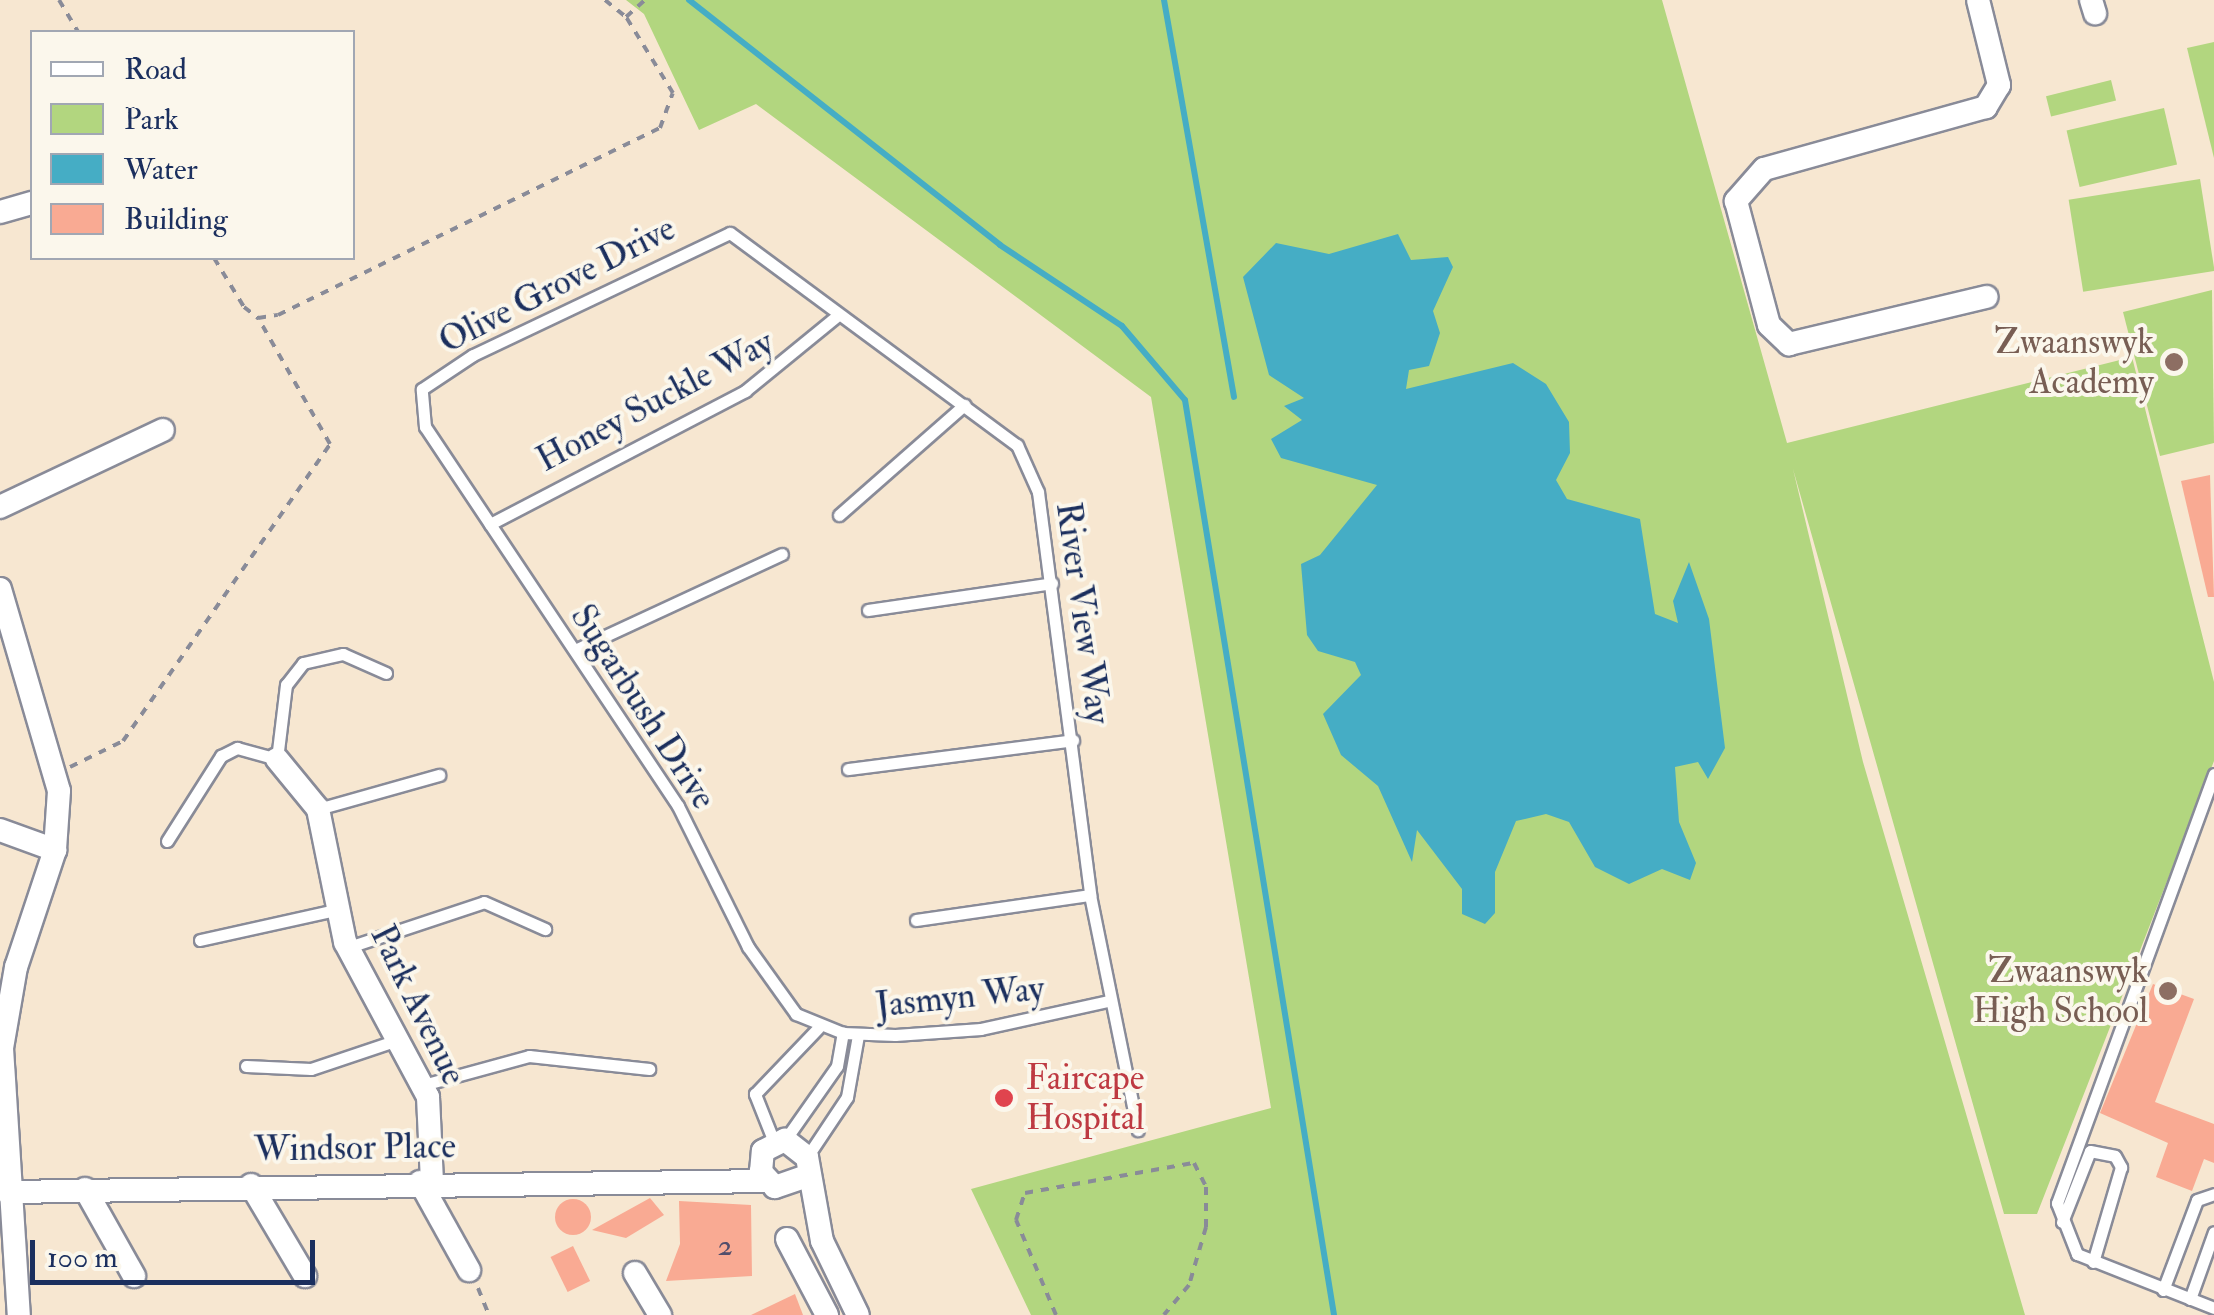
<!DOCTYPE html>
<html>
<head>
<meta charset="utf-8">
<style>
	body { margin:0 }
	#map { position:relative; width:2214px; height:1315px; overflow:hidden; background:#f7e7d1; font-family:"IM FELL Double Pica",serif }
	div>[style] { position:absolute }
	.green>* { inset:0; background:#b2d67f; transform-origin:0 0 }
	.water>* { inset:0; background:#45adc5 }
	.stream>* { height:6px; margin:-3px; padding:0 3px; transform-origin:3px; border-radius:3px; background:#45adc5 }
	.building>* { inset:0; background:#f9aa93; transform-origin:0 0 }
	.round { border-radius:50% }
	.path>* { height:4px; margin-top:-2px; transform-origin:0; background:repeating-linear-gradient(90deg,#898b98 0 8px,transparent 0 16px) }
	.roads { filter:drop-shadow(2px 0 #898b98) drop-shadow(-2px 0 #898b98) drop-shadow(0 2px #898b98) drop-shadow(0 -2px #898b98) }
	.service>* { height:11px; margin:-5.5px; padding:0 5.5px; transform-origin:5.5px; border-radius:5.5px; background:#fff }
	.minor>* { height:22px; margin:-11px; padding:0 11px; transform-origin:11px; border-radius:11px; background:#fff }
	.dots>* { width:28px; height:28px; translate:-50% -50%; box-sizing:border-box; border:5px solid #fbf7ec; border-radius:50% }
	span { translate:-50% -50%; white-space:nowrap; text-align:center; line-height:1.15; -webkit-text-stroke:8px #fbf7ec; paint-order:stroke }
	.number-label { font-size:30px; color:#524e6b }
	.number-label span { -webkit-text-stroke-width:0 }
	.street-label { font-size:35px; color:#1b2f5e }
	.education-label { font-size:35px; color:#785e54 }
	.right { translate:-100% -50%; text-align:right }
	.health-label { font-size:35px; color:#be3a42 }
	.left { translate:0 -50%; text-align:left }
	.legend { position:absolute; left:30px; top:30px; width:325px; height:230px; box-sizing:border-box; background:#fbf7ec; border:2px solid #a1a7b3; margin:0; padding:12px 18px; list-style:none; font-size:30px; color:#1b2f5e }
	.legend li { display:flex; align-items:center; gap:20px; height:50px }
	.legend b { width:50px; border:2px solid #a1a7b3 }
	.scale { position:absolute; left:30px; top:1240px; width:285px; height:45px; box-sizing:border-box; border:5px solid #1b2f5e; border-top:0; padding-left:12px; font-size:30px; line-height:35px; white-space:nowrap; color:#1b2f5e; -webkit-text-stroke:8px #fbf7ec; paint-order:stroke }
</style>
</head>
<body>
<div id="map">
	<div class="green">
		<div style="clip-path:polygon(626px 0,1662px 0,1787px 443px,2132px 357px,2214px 682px,2214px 761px,2037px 1214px,2004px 1214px,1793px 469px,1863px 762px,2025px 1315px,1031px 1315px,971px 1189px,1271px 1108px,1151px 397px,756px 104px,699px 130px,644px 14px)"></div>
		<div style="clip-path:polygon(2214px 42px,2214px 158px,2187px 48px)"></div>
		<div style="left:2111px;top:80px;width:21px;height:67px;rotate:76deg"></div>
		<div style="left:2164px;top:108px;width:58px;height:100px;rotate:77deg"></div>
		<div style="left:2200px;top:179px;width:93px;height:133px;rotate:81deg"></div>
		<div style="clip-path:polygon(2212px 290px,2214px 443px,2160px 456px,2123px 312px)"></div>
	</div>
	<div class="water">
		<div style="clip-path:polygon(1398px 234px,1411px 260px,1448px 257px,1453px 267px,1433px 311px,1440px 333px,1429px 366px,1409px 370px,1406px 389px,1513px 363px,1546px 384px,1569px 422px,1570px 453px,1556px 480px,1567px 499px,1640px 519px,1655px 614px,1678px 623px,1673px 601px,1689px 562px,1709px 619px,1725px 748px,1708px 779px,1698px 762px,1675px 767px,1679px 822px,1696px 863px,1690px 880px,1662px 869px,1629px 884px,1595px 867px,1569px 822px,1546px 814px,1516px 821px,1495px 872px,1495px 913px,1485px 924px,1462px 914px,1462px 889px,1417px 830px,1412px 862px,1378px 786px,1341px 755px,1323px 714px,1361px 675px,1355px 662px,1318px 651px,1307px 635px,1301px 564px,1320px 555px,1377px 485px,1281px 458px,1271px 439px,1302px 420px,1284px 406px,1304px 398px,1269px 375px,1243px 277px,1276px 243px,1329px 254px)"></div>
	</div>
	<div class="stream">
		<div style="left:689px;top:0;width:396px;rotate:38.2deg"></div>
		<div style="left:1000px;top:245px;width:146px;rotate:33.6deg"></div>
		<div style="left:1122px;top:326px;width:97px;rotate:49.6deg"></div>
		<div style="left:1185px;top:400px;width:927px;rotate:80.75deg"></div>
		<div style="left:1164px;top:0;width:403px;rotate:80deg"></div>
	</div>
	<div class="building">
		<div style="clip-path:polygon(2210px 475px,2214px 597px,2208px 597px,2181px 481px)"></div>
		<div style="clip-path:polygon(2153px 984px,2194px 999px,2155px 1102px,2214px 1124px,2214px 1163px,2204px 1159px,2192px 1191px,2156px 1177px,2168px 1143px,2100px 1113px)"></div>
		<div style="clip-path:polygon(650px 1198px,664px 1215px,626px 1238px,592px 1230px)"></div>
		<div class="round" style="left:555px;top:1199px;width:36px;height:36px"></div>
		<div style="clip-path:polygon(679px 1201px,751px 1205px,752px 1276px,666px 1281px,680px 1244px)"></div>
		<div style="left:573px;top:1246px;width:39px;height:25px;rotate:64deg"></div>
		<div style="clip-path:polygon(795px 1294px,803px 1315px,751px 1315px)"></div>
	</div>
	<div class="path">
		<div style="left:59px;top:0;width:37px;rotate:59deg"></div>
		<div style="left:605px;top:0;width:26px;rotate:39deg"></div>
		<div style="left:214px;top:258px;width:57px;rotate:58.5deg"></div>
		<div style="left:244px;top:307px;width:18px;rotate:38deg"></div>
		<div style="left:258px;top:318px;width:20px;rotate:-9deg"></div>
		<div style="left:278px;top:315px;width:425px;rotate:-26.1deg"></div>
		<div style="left:660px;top:128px;width:37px;rotate:-70deg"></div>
		<div style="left:673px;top:93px;width:89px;rotate:-121.7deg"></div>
		<div style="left:626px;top:17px;width:25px;rotate:-42deg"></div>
		<div style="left:70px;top:767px;width:59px;rotate:-26.1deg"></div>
		<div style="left:123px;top:741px;width:362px;rotate:-55.1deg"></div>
		<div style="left:330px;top:444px;width:145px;rotate:-119.7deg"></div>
		<div style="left:478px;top:1288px;width:29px;rotate:68deg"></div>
		<div style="left:1056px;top:1315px;width:103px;rotate:-112.8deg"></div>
		<div style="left:1016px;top:1220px;width:28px;rotate:-72deg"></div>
		<div style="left:1025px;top:1193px;width:172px;rotate:-10.1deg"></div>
		<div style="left:1194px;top:1163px;width:27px;rotate:63deg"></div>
		<div style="left:1206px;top:1187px;width:40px;rotate:90deg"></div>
		<div style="left:1206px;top:1227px;width:60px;rotate:106.3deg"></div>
		<div style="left:1189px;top:1285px;width:39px;rotate:130deg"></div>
	</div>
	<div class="roads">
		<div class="service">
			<div style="left:839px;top:515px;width:167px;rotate:-41.3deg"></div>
			<div style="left:490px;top:524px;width:288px;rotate:-27.5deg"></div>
			<div style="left:745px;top:391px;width:119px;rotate:-39.2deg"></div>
			<div style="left:868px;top:610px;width:186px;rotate:-8.3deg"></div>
			<div style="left:575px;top:650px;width:228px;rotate:-24.9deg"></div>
			<div style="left:848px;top:769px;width:227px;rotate:-7.3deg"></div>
			<div style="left:2214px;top:774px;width:457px;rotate:110.1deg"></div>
			<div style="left:2057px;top:1203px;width:55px;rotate:68.6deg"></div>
			<div style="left:2077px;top:1254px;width:147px;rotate:21.5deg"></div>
			<div style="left:318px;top:809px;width:126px;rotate:-15.7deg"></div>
			<div style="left:167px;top:841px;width:101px;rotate:-57.6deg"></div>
			<div style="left:221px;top:756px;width:18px;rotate:-27deg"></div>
			<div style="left:237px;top:748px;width:41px;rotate:15.4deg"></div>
			<div style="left:277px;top:759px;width:75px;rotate:-83.1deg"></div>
			<div style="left:286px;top:685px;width:28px;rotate:-52deg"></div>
			<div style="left:303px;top:663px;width:41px;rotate:-12.7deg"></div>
			<div style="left:343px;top:654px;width:47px;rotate:23.8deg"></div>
			<div style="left:916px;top:920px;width:176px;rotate:-8.2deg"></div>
			<div style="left:200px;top:940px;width:138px;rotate:-12.5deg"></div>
			<div style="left:349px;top:947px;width:142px;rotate:-18.4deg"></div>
			<div style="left:484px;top:902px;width:67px;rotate:23.9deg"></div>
			<div style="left:1108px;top:1001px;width:130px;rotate:167.6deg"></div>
			<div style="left:981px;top:1029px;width:86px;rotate:176deg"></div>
			<div style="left:895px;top:1035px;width:52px;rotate:-177.8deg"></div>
			<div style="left:843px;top:1033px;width:51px;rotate:-158deg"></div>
			<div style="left:796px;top:1014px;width:82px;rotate:-125.6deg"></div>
			<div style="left:748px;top:947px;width:157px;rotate:-116.4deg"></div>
			<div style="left:678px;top:806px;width:456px;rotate:-123.7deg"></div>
			<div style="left:425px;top:427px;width:38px;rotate:-95deg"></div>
			<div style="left:422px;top:389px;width:61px;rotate:-33.7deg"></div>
			<div style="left:473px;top:355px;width:284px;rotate:-25.4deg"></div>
			<div style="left:730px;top:233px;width:357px;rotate:36.5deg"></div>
			<div style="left:1017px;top:445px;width:51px;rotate:65.9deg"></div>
			<div style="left:1038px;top:492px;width:406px;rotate:82.6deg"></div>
			<div style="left:1090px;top:895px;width:240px;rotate:78.5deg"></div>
			<div style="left:246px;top:1066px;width:65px;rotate:2.6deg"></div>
			<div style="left:311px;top:1069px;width:88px;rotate:-18.6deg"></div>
			<div style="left:423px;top:1085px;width:110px;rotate:-15.3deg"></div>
			<div style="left:529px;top:1056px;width:121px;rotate:6.2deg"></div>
			<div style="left:785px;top:1140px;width:90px;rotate:-54.9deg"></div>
			<div style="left:837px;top:1066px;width:34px;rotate:-80deg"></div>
			<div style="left:774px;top:1142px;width:52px;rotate:-111.6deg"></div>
			<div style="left:755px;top:1094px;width:91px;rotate:-46.3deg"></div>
			<div style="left:807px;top:1157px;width:72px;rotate:-56.3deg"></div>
			<div style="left:847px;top:1097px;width:63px;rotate:-79.9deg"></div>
			<div style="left:2062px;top:1222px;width:76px;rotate:-68.5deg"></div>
			<div style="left:2090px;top:1151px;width:25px;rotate:11deg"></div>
			<div style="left:2115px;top:1156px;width:13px;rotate:61deg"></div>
			<div style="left:2121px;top:1167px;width:99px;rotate:106.4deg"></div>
			<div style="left:2163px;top:1290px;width:96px;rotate:-69.3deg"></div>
			<div style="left:2197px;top:1200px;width:18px;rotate:-19deg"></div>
			<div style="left:2190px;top:1299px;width:71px;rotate:-70.3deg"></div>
		</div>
		<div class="minor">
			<div style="left:1978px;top:0;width:88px;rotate:76.1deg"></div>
			<div style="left:1999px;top:85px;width:26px;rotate:121deg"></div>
			<div style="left:1986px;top:107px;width:230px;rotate:164.4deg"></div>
			<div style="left:1764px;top:169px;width:43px;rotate:131.2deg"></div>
			<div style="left:1736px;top:201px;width:128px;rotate:75.1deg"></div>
			<div style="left:1769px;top:325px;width:28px;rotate:44deg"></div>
			<div style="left:1789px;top:344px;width:203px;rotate:-13.4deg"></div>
			<div style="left:2091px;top:0;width:14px;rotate:73deg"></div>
			<div style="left:0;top:212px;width:33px;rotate:-16deg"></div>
			<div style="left:0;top:507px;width:180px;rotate:-25.3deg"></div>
			<div style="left:0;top:589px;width:210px;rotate:73.7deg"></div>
			<div style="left:59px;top:791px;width:59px;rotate:93.9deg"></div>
			<div style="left:55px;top:850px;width:123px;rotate:108.4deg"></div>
			<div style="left:16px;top:967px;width:82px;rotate:99.8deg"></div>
			<div style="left:2px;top:1048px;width:268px;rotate:86.4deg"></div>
			<div style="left:277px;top:759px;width:65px;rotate:50.6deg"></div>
			<div style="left:318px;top:809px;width:136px;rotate:78.5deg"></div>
			<div style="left:345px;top:942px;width:176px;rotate:61.8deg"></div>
			<div style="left:428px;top:1097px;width:84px;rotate:87.3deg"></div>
			<div style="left:0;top:830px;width:59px;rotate:20deg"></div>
			<div style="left:804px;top:1177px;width:31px;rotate:161deg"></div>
			<div style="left:775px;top:1187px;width:21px;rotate:-133deg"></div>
			<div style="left:761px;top:1172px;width:21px;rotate:-85deg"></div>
			<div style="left:763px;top:1151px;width:25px;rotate:-27deg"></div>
			<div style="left:785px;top:1140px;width:28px;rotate:38deg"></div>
			<div style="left:807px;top:1157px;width:85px;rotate:79.9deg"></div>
			<div style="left:822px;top:1241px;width:82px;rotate:64.1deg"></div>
			<div style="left:420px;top:1182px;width:101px;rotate:60.9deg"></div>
			<div style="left:251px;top:1185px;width:106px;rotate:59.3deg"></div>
			<div style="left:85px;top:1189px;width:100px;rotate:60.6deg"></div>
			<div style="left:7px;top:1192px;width:760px;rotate:-0.83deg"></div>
			<div style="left:787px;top:1239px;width:86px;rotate:62.2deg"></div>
			<div style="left:635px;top:1273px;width:49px;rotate:59.2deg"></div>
		</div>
	</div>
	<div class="dots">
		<div style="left:2174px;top:362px;background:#8d6e63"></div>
		<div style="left:2168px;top:991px;background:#8d6e63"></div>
		<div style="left:1004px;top:1098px;background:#e0444e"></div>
	</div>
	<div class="number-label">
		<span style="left:725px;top:1246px">2</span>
	</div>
	<div class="street-label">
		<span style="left:557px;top:285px;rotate:-27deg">Olive Grove Drive</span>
		<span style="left:655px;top:401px;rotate:-28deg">Honey Suckle Way</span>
		<span style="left:1083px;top:613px;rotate:82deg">River View Way</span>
		<span style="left:643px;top:707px;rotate:57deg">Sugarbush Drive</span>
		<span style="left:960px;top:997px;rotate:-6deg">Jasmyn Way</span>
		<span style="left:418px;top:1005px;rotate:64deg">Park Avenue</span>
		<span style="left:355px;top:1148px;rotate:-1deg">Windsor Place</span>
	</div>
	<div class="education-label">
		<span class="right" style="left:2154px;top:362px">Zwaanswyk<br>Academy</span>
		<span class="right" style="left:2148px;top:991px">Zwaanswyk<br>High School</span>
	</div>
	<div class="health-label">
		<span class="left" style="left:1026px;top:1098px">Faircape<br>Hospital</span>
	</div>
	<ul class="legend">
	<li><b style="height:12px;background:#fff"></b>Road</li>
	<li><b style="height:28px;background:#b2d67f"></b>Park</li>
	<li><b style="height:28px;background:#45adc5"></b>Water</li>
	<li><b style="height:28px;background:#f9aa93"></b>Building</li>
	</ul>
	<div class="scale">100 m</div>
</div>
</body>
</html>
